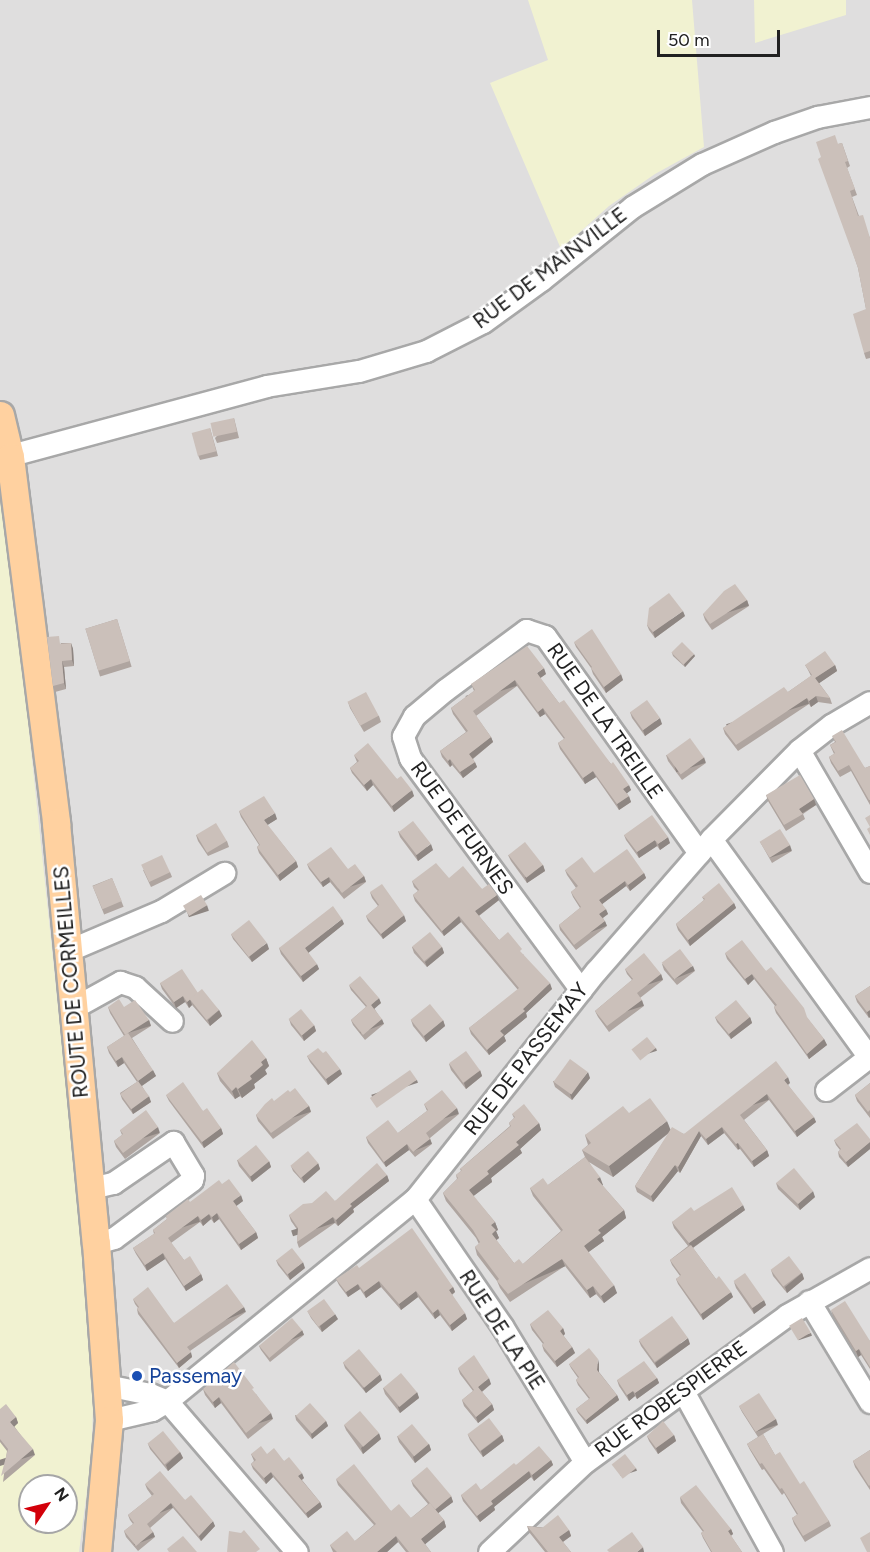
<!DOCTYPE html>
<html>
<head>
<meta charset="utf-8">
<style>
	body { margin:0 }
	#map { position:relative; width:870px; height:1552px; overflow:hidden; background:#f2eee7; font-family:Figtree,sans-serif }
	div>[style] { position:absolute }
	.residential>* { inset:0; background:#dfdede }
	.farmland>* { inset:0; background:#f1f2d1 }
	.roads { filter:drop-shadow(2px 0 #a8a8a8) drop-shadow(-2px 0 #a8a8a8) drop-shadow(0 2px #a8a8a8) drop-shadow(0 -2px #a8a8a8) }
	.minor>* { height:21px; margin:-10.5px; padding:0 10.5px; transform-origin:10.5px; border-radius:10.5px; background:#fff }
	.major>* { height:27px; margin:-13.5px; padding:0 13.5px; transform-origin:13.5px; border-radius:13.5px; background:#ffd1a0 }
	.wall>* { inset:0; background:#afa5a0; transform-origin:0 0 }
	.shaded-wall>* { inset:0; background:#8e8682; transform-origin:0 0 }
	.building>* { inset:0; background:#cbc0ba; transform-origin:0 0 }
	.dots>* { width:16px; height:16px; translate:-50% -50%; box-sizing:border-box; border:3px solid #fff; border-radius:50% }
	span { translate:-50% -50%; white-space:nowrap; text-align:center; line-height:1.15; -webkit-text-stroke:5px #fff; paint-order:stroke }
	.street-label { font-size:21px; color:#212121 }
	.transit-label { font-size:21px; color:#164399 }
	.left { translate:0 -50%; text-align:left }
	.north { position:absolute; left:18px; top:1474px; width:60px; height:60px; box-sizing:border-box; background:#fff; border:2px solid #a6a6a6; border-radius:50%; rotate:55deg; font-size:16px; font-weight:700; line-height:24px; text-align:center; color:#212121 }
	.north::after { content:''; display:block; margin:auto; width:21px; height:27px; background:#d3000a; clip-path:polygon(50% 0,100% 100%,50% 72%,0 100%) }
	.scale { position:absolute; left:657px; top:30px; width:123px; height:27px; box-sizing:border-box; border:3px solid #212121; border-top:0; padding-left:8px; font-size:18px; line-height:21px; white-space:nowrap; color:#212121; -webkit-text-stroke:4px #fff; paint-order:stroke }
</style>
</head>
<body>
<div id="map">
	<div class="residential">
		<div style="clip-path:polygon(evenodd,0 0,870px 0,870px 1552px,0 1552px,0 0,30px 1486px,66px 1486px,66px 1522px,30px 1522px,30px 1486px)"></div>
	</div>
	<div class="farmland">
		<div style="clip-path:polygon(528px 0,692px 0,704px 147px,655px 174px,609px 206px,561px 249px,490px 83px,548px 60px)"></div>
		<div style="clip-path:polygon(754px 0,846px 0,846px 15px,755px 43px)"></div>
		<div style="clip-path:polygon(evenodd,0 486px,4px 493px,95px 1358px,91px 1460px,79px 1552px,0 1552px,0 486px,30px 1486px,66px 1486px,66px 1522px,30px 1522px,30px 1486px)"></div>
	</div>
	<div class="roads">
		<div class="minor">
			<div style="left:0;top:458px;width:276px;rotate:-15.1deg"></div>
			<div style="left:266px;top:386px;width:94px;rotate:-9.2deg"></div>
			<div style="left:359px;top:371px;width:70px;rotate:-16.6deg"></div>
			<div style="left:426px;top:351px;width:64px;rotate:-27deg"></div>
			<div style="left:483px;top:322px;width:72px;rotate:-35.9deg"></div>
			<div style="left:541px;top:280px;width:117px;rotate:-38.7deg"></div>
			<div style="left:632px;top:207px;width:82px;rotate:-31.6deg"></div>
			<div style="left:702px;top:164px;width:79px;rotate:-24deg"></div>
			<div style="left:774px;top:132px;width:46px;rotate:-19.2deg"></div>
			<div style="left:817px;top:117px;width:54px;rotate:-10.7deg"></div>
			<div style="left:799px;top:750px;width:141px;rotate:59.8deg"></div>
			<div style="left:711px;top:839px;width:269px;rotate:54.1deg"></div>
			<div style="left:67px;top:951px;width:102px;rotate:-23.1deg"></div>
			<div style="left:161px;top:911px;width:74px;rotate:-31.1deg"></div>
			<div style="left:581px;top:990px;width:288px;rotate:-126.4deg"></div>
			<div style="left:410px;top:758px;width:23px;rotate:-108deg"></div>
			<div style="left:403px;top:736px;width:23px;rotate:-61deg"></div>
			<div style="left:414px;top:716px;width:40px;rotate:-40deg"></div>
			<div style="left:445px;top:690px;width:101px;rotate:-36.5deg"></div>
			<div style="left:526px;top:630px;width:20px;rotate:18deg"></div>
			<div style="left:545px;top:636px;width:266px;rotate:54.6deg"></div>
			<div style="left:73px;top:1008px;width:54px;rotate:-29deg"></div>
			<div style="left:120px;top:982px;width:16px;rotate:18deg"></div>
			<div style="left:135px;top:987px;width:50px;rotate:42.6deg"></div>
			<div style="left:826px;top:1090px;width:56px;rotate:-37.7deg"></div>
			<div style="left:91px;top:1188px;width:23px;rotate:-13deg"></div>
			<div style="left:113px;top:1183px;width:73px;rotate:-34.3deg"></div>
			<div style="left:173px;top:1142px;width:39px;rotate:59deg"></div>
			<div style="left:193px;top:1175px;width:5px;rotate:101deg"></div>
			<div style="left:192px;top:1180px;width:97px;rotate:143.4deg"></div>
			<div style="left:114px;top:1238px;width:19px;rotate:164deg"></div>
			<div style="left:415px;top:1199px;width:154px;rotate:55.6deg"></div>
			<div style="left:502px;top:1326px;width:159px;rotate:58.6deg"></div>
			<div style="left:809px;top:1301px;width:118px;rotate:58.9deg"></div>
			<div style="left:106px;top:1385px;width:45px;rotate:11.6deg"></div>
			<div style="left:150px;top:1394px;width:18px;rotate:22deg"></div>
			<div style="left:167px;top:1401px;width:199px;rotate:49.3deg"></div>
			<div style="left:683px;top:1391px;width:184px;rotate:61.1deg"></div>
			<div style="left:109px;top:1420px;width:44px;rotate:-13.1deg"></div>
			<div style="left:152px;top:1410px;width:17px;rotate:-31deg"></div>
			<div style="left:167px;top:1401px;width:320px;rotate:-39.2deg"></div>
			<div style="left:415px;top:1199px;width:291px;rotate:-51.6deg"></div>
			<div style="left:596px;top:971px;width:175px;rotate:-48.9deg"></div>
			<div style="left:711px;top:839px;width:125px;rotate:-45.3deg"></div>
			<div style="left:799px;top:750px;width:41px;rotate:-38deg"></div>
			<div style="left:831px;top:725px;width:45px;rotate:-30.5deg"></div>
			<div style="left:489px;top:1552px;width:132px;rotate:-43.2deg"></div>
			<div style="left:585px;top:1462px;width:250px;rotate:-36deg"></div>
			<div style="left:787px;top:1315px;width:95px;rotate:-29.5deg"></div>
		</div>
		<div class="major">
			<div style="left:0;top:415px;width:43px;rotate:76.6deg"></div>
			<div style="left:10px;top:457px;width:369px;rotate:82.8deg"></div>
			<div style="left:56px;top:823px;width:422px;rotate:84.6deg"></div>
			<div style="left:96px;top:1243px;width:177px;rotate:85.8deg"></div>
			<div style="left:109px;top:1420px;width:133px;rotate:95.2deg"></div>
		</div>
	</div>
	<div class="wall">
		<div style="clip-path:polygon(842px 143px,850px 166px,847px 168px,857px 195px,852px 197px,859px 216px,870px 238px,870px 358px,866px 359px,864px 353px,866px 309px,858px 268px,821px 157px,838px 144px)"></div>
		<div style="clip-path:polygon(234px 418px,239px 438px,217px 443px,215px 438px)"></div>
		<div style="clip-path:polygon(210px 428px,218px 456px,200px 460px,198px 455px)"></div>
		<div style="clip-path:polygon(747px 600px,749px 606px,712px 630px,705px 620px,703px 614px)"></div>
		<div style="clip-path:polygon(685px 616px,655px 638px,649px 630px,647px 625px)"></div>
		<div style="left:117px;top:619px;width:50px;height:33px;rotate:73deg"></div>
		<div style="clip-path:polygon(61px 642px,61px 643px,71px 643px,73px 649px,74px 666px,64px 667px,66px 689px,55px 692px,53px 686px)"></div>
		<div style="clip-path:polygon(574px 642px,623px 680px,606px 693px,593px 674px,591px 668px,576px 647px)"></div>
		<div style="clip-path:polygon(672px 653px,695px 656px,685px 667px,673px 656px)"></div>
		<div style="clip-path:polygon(805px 665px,835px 665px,837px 671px,819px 683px,830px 698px,832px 704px,818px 702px,811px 707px,809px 704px,738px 751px,725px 734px,723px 728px,788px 692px,811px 676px,808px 670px)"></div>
		<div style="clip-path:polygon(546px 674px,540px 678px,559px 703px,611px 764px,631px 790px,627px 793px,631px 802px,619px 810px,596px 777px,585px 784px,560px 749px,558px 743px,564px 739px,545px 714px,540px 717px,517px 686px,476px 716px,491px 737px,493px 742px,473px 759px,477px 767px,463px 778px,452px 765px,450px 767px,442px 757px,440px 751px,466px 732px,453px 714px,451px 708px,474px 691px,471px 684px)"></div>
		<div style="clip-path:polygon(348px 702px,379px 716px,381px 722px,364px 732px,350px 708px)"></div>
		<div style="clip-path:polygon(630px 712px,662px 724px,645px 736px,632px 718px)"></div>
		<div style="clip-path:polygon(832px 736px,865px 768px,870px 766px,870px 805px,851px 771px,840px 777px,831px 763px,829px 757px,834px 754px,830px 745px,835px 742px)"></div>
		<div style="clip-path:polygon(354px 755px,397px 779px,414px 796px,394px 812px,373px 785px,367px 791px,352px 773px,350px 768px,357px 762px)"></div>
		<div style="clip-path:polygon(666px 755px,706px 763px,682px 780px,668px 761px)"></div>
		<div style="clip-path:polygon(766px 795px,814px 799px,816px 805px,803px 814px,805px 819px,786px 831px,768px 801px)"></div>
		<div style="clip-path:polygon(239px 811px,277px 819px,267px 825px,296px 861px,298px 867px,280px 881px,259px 853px,257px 847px,259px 845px,241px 817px)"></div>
		<div style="clip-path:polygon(398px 831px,433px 850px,418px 861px,400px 837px)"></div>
		<div style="clip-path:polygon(196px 835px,227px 841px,229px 847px,208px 856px,198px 841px)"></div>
		<div style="clip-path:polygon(624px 835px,670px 843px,660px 850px,657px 846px,639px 858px,626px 840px)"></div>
		<div style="clip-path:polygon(760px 842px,792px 851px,772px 863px,763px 847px)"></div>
		<div style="clip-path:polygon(508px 855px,543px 865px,545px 871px,527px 883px,511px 861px)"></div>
		<div style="clip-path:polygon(307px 864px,348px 869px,364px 876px,366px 882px,344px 899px,330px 882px,323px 887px,309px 869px)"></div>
		<div style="clip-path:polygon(143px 870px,170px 872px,172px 877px,151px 887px)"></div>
		<div style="clip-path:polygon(565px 870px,594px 873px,644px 873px,646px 878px,630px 891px,626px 886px,602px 904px,608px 914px,603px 918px,607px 926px,576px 950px,560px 930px,559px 925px,580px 908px,573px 897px,571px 892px,576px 888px,567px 875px)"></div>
		<div style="left:112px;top:878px;width:31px;height:21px;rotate:68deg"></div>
		<div style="clip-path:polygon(449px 878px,482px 889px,499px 900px,479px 916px,499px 940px,524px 955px,523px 955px,552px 989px,526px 1013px,527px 1017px,504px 1036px,506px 1041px,489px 1055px,471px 1034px,469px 1028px,518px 990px,461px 922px,444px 936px,415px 901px,413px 895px,418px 891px,414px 887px,412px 881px)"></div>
		<div style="clip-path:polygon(370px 892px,406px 921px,383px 939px,368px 921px,366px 916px,378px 906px,372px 898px)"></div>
		<div style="clip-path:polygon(702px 897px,734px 903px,736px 908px,690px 946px,678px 930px,676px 924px,704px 900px)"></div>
		<div style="clip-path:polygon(344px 924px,308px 953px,319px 969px,303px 982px,281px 954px,279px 948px)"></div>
		<div style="clip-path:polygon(231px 934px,269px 949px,252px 962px,233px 939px)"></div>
		<div style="clip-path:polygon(412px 947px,442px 947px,444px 953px,427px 967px,414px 953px)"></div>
		<div style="clip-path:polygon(725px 953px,766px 971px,807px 1018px,824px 1039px,827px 1045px,809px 1059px,776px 1013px,774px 1007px,775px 1006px,754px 979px,748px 985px,727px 959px)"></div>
		<div style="clip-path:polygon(662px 964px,695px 971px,677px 985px,664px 970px)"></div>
		<div style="clip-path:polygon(625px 969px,661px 974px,663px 980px,640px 998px,644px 1006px,609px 1032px,598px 1017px,595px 1011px,632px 980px,627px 974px)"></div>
		<div style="clip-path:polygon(160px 983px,198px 993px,219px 1010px,222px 1016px,210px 1026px,192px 1005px,189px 1008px,185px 1002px,176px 1008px,162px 989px)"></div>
		<div style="clip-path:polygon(349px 985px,381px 1003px,374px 1008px,384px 1024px,365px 1040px,353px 1025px,351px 1020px,366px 1007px,351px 990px)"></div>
		<div style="clip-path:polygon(870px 986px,870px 1017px,869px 1018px,857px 1002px,855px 996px)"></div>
		<div style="clip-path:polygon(108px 1007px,124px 1007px,149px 1020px,151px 1026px,132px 1038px,156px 1076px,142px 1086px,151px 1102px,133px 1114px,122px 1099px,120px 1093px,137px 1082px,124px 1063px,118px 1067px,109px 1053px,107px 1047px,124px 1036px,110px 1013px)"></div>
		<div style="clip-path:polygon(715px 1017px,750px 1017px,752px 1023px,731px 1039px,717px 1022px)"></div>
		<div style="clip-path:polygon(289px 1019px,314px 1025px,316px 1031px,304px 1041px,291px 1025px)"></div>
		<div style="clip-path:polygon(411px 1020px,443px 1020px,445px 1026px,426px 1042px,413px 1026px)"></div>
		<div style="clip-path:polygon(323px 1053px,342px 1074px,328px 1085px,310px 1062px,307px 1056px)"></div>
		<div style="clip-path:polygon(266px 1058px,269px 1066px,265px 1070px,267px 1074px,254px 1084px,255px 1088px,242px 1098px,240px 1096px,235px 1099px,220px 1081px,217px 1073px)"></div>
		<div style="clip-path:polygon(449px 1064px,480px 1070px,482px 1076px,466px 1089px,451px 1070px)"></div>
		<div style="clip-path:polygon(590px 1078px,572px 1100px,555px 1087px,553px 1081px)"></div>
		<div style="clip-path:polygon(790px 1083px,788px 1085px,816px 1122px,797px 1137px,769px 1100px,744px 1120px,767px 1150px,769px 1156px,754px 1167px,740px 1149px,738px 1150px,724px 1133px,708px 1145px,701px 1136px,680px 1173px,678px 1171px,653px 1202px,637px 1192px,635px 1186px,669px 1133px,613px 1177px,589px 1162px,602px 1185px,624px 1210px,626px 1218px,602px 1237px,604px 1241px,588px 1252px,617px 1293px,604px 1303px,596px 1294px,590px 1298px,565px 1266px,510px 1302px,500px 1288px,497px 1281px,477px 1255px,475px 1247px,479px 1244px,476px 1238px,446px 1201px,443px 1193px,457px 1179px,456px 1175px,461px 1171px,460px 1169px,510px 1126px,509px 1123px,514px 1118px,512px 1114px,539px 1123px,541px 1130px,520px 1149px,522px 1153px,491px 1178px,492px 1182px,473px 1196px,495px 1222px,498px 1230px,496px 1231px,499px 1238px,496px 1240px,514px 1263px,523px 1264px,561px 1231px,533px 1196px,530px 1188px,548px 1185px,585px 1157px,582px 1150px,588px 1145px,585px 1135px,629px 1113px,671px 1130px,684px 1134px)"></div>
		<div style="clip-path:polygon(870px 1083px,870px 1118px,857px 1101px,855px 1095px)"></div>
		<div style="clip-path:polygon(290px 1092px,309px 1106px,311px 1112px,273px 1139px,258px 1121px,256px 1115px)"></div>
		<div style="clip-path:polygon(166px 1095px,203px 1111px,221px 1128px,223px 1134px,204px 1148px,169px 1101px)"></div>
		<div style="clip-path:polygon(424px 1104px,459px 1114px,430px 1138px,432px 1144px,415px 1157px,409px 1150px,386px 1167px,368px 1143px,366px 1137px,398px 1133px,427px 1111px)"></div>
		<div style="clip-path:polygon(120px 1130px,160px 1133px,125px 1159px,116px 1147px,114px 1141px,122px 1135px)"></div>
		<div style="clip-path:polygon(870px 1139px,870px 1149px,848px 1167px,839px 1157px,838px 1152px,840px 1150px,836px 1145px,834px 1140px)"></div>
		<div style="clip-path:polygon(237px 1160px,269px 1161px,271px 1167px,252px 1182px,239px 1166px)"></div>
		<div style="clip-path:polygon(318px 1163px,320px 1169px,304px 1183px,293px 1171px,291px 1166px)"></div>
		<div style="clip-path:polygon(387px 1175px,389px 1181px,353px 1209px,354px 1212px,338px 1226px,335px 1223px,299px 1248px,297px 1242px,298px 1231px,291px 1221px,289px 1215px,335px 1201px)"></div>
		<div style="clip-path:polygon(776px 1183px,815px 1197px,800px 1210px,778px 1189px)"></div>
		<div style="clip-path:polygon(222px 1184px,243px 1201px,236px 1206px,256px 1232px,258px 1238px,241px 1250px,219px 1219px,214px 1223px,211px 1219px,203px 1226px,200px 1222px,171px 1243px,184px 1260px,201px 1274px,203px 1280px,186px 1291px,165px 1259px,147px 1271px,136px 1254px,133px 1248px,154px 1234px,153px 1230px,167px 1219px,166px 1216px)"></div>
		<div style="clip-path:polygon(745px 1210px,693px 1248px,716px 1279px,733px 1297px,703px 1320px,678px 1284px,676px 1279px,680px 1276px,672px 1265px,670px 1260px,688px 1246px,674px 1228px,672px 1222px,694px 1211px)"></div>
		<div style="clip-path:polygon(276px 1260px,305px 1268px,290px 1280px,278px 1265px)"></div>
		<div style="clip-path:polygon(359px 1268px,453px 1287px,455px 1292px,452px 1295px,467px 1319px,452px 1331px,440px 1315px,435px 1319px,418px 1297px,401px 1310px,381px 1287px,366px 1298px,360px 1289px,348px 1297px,339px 1285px,336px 1279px)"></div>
		<div style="clip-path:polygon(771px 1270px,802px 1273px,804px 1279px,787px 1293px,773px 1276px)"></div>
		<div style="clip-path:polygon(734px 1282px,766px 1305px,754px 1314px,736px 1288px)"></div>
		<div style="clip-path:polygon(133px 1299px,174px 1323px,246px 1312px,190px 1351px,192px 1357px,179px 1368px,138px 1314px,137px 1309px,138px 1308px,135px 1304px)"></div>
		<div style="clip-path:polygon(831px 1310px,870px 1341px,870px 1369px,861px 1355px,858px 1357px,833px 1316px)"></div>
		<div style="clip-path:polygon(308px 1312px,338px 1319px,322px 1332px,311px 1318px)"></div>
		<div style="clip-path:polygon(530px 1324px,563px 1328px,565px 1334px,563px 1335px,572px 1347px,575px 1353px,557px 1367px,544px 1351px,542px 1345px,543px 1344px,532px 1330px)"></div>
		<div style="clip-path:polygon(302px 1330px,304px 1335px,270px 1362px,261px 1350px,259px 1346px)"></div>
		<div style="clip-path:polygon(639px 1341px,690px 1344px,657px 1368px,641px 1346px)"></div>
		<div style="clip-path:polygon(343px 1362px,382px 1380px,366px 1393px,345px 1368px)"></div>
		<div style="clip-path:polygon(569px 1364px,599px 1364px,599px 1372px,617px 1395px,619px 1400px,587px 1424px,578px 1413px,576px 1409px,589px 1399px,578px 1385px,576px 1380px,578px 1378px,571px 1368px)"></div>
		<div style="clip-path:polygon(458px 1368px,491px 1384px,482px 1392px,492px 1404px,494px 1410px,478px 1423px,464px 1406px,462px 1400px,473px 1391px,460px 1374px)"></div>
		<div style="clip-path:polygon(657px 1378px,659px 1383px,637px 1399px,635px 1396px,629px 1401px,619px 1386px,617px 1380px)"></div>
		<div style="clip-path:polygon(383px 1388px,417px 1392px,419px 1398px,400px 1413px,385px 1394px)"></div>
		<div style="clip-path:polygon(203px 1389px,257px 1394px,256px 1394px,273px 1419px,248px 1439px,221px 1403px,215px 1408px,205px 1395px)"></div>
		<div style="clip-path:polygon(739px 1406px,778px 1425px,763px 1434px,775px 1455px,829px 1521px,831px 1526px,805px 1542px,794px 1524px,792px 1518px,797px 1515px,784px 1493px,782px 1495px,764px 1469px,762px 1470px,750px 1450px,747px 1444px,758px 1437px,742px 1412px)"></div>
		<div style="clip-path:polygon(0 1409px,16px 1417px,18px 1423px,14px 1426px,35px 1455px,3px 1482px,7px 1451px,0 1442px)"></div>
		<div style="clip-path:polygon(295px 1415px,326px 1421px,328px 1426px,312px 1439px,296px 1420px)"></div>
		<div style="clip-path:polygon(344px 1425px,381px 1439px,363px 1454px,346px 1430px)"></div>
		<div style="clip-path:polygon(468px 1435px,502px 1435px,504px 1441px,483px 1457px,470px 1440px)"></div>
		<div style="clip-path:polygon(674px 1435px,676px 1441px,658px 1454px,649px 1441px,647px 1436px)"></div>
		<div style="clip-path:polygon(397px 1436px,429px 1444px,431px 1450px,415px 1463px,399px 1442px)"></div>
		<div style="clip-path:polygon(148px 1444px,180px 1452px,183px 1458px,168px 1471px,150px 1449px)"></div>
		<div style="clip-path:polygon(870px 1450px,870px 1490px,855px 1467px,853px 1461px)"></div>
		<div style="clip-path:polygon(251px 1454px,267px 1454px,284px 1461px,304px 1478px,302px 1480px,320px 1502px,322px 1507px,308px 1518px,273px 1477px,266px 1484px,253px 1469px,251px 1464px,254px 1461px)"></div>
		<div style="clip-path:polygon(551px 1460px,553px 1465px,534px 1481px,531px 1477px,494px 1507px,495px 1510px,480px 1522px,463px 1501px,461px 1495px,481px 1490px,516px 1465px)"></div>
		<div style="clip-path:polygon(336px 1479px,391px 1511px,411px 1518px,428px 1504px,413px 1486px,411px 1480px,451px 1496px,453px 1502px,438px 1513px,444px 1520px,446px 1527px,425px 1544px,431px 1552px,406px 1552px,398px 1542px,387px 1552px,333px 1552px,330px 1545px,355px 1541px,374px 1525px,338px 1485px)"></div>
		<div style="clip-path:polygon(145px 1484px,185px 1500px,215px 1526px,201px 1541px,173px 1508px,150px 1528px,153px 1532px,155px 1537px,138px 1551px,126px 1537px,124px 1531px,133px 1524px,130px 1520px,128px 1515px,152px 1496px,147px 1489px)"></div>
		<div style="clip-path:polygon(680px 1497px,731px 1529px,733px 1534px,731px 1536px,742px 1552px,711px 1552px,703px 1538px,701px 1533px,703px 1532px,681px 1503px)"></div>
		<div style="clip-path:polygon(527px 1526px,569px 1530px,571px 1536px,563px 1542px,571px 1552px,545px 1552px,529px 1532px)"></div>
	</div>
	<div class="shaded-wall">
		<div style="left:747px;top:600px;width:6px;height:44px;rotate:72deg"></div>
		<div style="clip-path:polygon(683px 611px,685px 616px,655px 638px,653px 632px)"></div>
		<div style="clip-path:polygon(71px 643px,73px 649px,74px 666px,72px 660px)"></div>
		<div style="clip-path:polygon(694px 654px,695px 656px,685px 667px,684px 664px)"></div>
		<div style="clip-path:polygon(62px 661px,64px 667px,66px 689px,64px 683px)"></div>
		<div style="clip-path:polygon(835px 665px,837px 671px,818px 684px,815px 678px)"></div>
		<div style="clip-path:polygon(544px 668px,546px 674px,539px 679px,537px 673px)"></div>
		<div style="clip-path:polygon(621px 674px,623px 680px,606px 693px,604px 687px)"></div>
		<div style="left:515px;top:680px;width:6px;height:52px;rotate:72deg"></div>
		<div style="clip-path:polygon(816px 696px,818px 702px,811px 707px,809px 701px)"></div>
		<div style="left:807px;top:698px;width:6px;height:85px;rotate:72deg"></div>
		<div style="clip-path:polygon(543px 708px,545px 714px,540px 717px,538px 712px)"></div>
		<div style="clip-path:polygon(660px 718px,662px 724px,645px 736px,643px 730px)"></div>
		<div style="clip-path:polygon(491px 737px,493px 742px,471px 760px,469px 754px)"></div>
		<div style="left:704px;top:757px;width:6px;height:31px;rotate:72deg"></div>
		<div style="clip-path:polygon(450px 759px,452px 765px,450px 767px,448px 761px)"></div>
		<div style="clip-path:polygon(475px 762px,477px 767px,463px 778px,460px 772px)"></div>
		<div style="clip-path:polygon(593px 771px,596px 777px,585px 784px,583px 778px)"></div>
		<div style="clip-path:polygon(371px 779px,373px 785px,367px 791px,364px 785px)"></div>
		<div style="clip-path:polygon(629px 785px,631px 790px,626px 794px,623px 789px)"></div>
		<div style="clip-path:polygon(412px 790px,414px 796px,394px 812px,392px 806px)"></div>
		<div style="clip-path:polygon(629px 796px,631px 802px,619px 810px,617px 804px)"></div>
		<div style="clip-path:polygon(814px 799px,816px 805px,801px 814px,799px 809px)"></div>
		<div style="clip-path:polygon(275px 813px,277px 819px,266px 826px,264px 820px)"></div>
		<div style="clip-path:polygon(668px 837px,670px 843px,660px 850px,658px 844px)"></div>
		<div style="clip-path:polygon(655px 840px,657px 846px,639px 858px,637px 852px)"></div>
		<div style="clip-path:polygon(431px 844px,433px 850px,418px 861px,416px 855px)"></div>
		<div style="left:790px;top:845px;width:6px;height:23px;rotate:72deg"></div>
		<div style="clip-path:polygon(296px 861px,298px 867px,280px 881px,278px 875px)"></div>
		<div style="clip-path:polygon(543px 865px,545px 871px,527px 883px,525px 877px)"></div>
		<div style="clip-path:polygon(644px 873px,646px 878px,630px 891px,628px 885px)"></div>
		<div style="left:364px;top:876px;width:6px;height:28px;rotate:72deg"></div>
		<div style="clip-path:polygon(329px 877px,330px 882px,323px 887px,321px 882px)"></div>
		<div style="clip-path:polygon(625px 881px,626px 886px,601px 905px,599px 900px)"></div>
		<div style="clip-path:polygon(497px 895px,499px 900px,477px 917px,475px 911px)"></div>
		<div style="clip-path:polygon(734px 903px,736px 908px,690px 946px,688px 940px)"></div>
		<div style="left:207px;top:905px;width:6px;height:21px;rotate:72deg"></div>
		<div style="clip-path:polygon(606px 909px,608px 914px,601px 919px,599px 914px)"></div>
		<div style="clip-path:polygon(404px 915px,406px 921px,383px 939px,381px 934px)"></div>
		<div style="clip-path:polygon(459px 916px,461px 922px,444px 936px,442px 931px)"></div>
		<div style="clip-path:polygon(342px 919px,344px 924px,307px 954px,305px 948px)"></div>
		<div style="left:605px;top:921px;width:5px;height:39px;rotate:68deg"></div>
		<div style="clip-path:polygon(267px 943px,269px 949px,252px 962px,249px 956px)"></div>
		<div style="clip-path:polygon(442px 947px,444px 953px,427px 967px,425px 962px)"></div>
		<div style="clip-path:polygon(317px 964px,319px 969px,303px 982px,301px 976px)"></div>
		<div style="left:693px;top:966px;width:5px;height:23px;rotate:68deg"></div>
		<div style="left:661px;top:974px;width:6px;height:31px;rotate:72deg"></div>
		<div style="clip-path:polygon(752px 974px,754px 979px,748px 985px,745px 979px)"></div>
		<div style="clip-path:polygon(550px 983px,552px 989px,526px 1013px,527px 1017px,504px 1036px,506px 1041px,489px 1055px,487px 1050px,500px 1031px,523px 1009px)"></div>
		<div style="clip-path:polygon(183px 996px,185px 1002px,176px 1008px,174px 1002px)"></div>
		<div style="clip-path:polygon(379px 998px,381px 1003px,373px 1010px,371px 1005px)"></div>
		<div style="clip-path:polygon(190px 999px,192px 1005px,189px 1008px,187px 1002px)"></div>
		<div style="left:642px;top:1000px;width:6px;height:44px;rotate:72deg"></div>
		<div style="clip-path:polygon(219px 1010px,222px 1016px,210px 1026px,208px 1020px)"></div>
		<div style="clip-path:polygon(870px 1010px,870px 1017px,869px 1018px,867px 1012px)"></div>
		<div style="clip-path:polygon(750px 1017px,752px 1023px,731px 1039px,729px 1034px)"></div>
		<div style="left:382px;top:1019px;width:5px;height:25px;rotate:68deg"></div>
		<div style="left:149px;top:1020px;width:6px;height:28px;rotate:72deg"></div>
		<div style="clip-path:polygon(443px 1020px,445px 1026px,426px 1042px,424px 1036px)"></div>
		<div style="clip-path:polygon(314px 1025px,316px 1031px,304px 1041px,302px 1035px)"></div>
		<div style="clip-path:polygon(824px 1039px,827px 1045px,809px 1059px,807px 1054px)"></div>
		<div style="left:656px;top:1048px;width:3px;height:19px;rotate:72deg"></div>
		<div style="clip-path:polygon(122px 1057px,124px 1063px,118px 1067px,116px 1061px)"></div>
		<div style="clip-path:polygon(266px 1058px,269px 1066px,265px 1070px,267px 1074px,254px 1084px,255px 1088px,242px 1098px,238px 1089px,261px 1062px)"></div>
		<div style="clip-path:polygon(340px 1069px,342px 1074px,328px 1085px,326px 1079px)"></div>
		<div style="clip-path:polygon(153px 1070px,156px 1076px,140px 1087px,138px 1081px)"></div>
		<div style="clip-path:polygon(480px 1070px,482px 1076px,466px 1089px,464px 1083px)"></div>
		<div style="clip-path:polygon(588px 1072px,590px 1078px,572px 1100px,570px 1094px)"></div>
		<div style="clip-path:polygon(788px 1077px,790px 1083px,786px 1086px,784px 1080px)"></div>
		<div style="left:417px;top:1080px;width:3px;height:48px;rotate:72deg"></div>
		<div style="clip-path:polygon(236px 1087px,240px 1096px,235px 1099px,232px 1091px)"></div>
		<div style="left:767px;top:1094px;width:6px;height:34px;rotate:72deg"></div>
		<div style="clip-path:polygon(149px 1096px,151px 1102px,133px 1114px,131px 1108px)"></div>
		<div style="left:309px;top:1106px;width:6px;height:47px;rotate:72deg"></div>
		<div style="left:457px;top:1108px;width:6px;height:40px;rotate:72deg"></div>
		<div style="clip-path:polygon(814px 1117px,816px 1122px,797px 1137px,795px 1131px)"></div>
		<div style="clip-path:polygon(667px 1121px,671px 1131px,613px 1177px,609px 1166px)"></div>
		<div style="clip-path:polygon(539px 1123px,541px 1130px,520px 1149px,522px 1153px,491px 1178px,492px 1182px,471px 1198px,469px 1190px,516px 1142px)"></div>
		<div style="left:158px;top:1127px;width:6px;height:44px;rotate:72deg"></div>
		<div style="clip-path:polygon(722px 1127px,724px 1133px,708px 1145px,706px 1139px)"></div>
		<div style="clip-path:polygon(221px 1128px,223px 1134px,204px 1148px,202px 1142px)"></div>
		<div style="clip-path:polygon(699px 1131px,701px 1136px,680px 1173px,678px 1167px)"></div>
		<div style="left:430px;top:1139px;width:5px;height:21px;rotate:68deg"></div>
		<div style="clip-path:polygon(870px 1142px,870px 1149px,848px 1167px,846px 1162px)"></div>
		<div style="left:738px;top:1143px;width:6px;height:2px;rotate:72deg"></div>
		<div style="clip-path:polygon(407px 1144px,409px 1150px,386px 1167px,384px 1162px)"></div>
		<div style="clip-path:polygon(767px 1150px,769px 1156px,754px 1167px,752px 1161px)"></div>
		<div style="clip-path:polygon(269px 1161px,271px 1167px,252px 1182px,250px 1176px)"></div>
		<div style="clip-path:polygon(318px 1163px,320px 1169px,304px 1183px,302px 1177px)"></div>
		<div style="clip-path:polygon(675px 1165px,678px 1171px,653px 1202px,651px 1196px)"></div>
		<div style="clip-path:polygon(387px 1175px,389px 1181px,353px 1209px,354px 1212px,338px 1226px,336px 1220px,350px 1204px)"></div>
		<div style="clip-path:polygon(600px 1177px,603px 1185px,600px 1187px,597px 1179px)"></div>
		<div style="clip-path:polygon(813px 1191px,815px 1197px,800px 1210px,798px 1204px)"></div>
		<div style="clip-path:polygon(241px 1195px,243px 1201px,235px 1207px,233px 1201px)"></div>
		<div style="clip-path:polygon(743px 1205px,745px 1210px,691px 1249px,689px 1243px)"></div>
		<div style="clip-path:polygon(624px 1210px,626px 1218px,602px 1237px,604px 1241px,586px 1254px,584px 1246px,598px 1230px)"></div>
		<div style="clip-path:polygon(217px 1213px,219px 1219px,214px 1223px,212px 1217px)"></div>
		<div style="clip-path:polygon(209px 1214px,211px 1219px,203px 1226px,201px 1220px)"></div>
		<div style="left:198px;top:1216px;width:6px;height:37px;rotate:72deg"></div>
		<div style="left:333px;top:1217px;width:6px;height:44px;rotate:72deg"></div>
		<div style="clip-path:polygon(495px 1222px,498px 1230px,496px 1231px,499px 1238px,494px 1242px,492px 1234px,491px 1225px)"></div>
		<div style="clip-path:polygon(256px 1232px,258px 1238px,241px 1250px,239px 1244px)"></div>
		<div style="clip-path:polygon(163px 1253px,165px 1259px,147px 1271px,145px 1265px)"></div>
		<div style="left:562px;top:1259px;width:8px;height:64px;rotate:67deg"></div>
		<div style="clip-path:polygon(303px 1262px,305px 1268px,290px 1280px,288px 1274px)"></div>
		<div style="clip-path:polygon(802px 1273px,804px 1279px,787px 1293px,785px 1287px)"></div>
		<div style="clip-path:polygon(201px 1274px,203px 1280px,186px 1291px,184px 1286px)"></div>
		<div style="clip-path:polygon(379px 1281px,381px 1287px,366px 1298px,364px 1292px)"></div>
		<div style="clip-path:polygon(358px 1284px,360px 1289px,348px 1297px,346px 1292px)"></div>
		<div style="clip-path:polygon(614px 1285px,617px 1293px,604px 1303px,601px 1296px)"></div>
		<div style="clip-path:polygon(593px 1286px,596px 1294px,590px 1298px,587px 1290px)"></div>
		<div style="clip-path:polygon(453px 1287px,455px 1292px,451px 1295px,449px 1290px)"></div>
		<div style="clip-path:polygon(416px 1291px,418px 1297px,401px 1310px,399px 1304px)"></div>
		<div style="clip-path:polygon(731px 1292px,733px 1297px,703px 1320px,701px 1314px)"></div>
		<div style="clip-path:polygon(764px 1300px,766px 1305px,754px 1314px,752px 1308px)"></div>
		<div style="left:244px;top:1307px;width:5px;height:70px;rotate:68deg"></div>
		<div style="clip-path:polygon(438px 1309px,440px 1315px,435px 1319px,433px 1313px)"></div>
		<div style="clip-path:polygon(465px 1313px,467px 1319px,452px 1331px,450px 1325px)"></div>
		<div style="clip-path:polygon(335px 1314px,338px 1319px,322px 1332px,320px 1326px)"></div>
		<div style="clip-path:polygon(563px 1328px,565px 1334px,562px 1337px,560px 1331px)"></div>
		<div style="left:302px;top:1330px;width:5px;height:43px;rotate:68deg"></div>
		<div style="left:811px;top:1333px;width:3px;height:14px;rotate:72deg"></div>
		<div style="clip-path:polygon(688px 1338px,690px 1344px,657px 1368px,655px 1363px)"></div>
		<div style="clip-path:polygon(572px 1347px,575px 1353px,557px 1367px,555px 1361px)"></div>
		<div style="clip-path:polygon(859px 1349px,861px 1355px,858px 1357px,856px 1351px)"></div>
		<div style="clip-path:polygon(191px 1352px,192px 1357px,179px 1368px,177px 1363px)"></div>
		<div style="clip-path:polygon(598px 1359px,599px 1364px,599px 1375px,597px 1370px)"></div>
		<div style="clip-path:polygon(380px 1374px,382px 1380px,366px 1393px,363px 1388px)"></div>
		<div style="clip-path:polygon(489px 1378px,491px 1384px,480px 1393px,478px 1387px)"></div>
		<div style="clip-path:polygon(657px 1378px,659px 1383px,637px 1399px,635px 1393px)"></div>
		<div style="clip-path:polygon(633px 1391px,635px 1396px,629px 1401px,627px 1395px)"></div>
		<div style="clip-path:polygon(417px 1392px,419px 1398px,400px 1413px,398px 1407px)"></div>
		<div style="clip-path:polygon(617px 1395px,619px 1400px,587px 1424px,586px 1420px)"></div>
		<div style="clip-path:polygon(219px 1397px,221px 1403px,215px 1408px,213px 1402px)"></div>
		<div style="clip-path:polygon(492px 1404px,494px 1410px,478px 1423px,476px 1417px)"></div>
		<div style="left:271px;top:1413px;width:6px;height:32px;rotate:72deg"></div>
		<div style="clip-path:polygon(16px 1417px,18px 1423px,13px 1428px,10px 1422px)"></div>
		<div style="left:776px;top:1419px;width:6px;height:23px;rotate:72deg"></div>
		<div style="clip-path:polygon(326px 1421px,328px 1426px,312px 1439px,311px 1434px)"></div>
		<div style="clip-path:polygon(379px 1433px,381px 1439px,363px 1454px,361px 1448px)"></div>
		<div style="clip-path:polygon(502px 1435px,504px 1441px,483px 1457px,481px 1451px)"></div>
		<div style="clip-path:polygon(674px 1435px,676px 1441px,658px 1454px,656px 1448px)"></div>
		<div style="clip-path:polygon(429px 1444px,431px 1450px,415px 1463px,413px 1457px)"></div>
		<div style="left:33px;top:1449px;width:6px;height:42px;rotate:72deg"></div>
		<div style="clip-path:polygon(180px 1452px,183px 1458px,168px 1471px,166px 1465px)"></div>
		<div style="clip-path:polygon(551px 1460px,553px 1465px,534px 1481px,532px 1475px)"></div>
		<div style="left:636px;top:1468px;width:3px;height:17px;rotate:72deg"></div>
		<div style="clip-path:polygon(529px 1471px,531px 1477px,494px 1507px,495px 1510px,480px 1522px,477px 1516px,491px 1501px)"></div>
		<div style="clip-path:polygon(271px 1472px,273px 1477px,266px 1484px,264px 1478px)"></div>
		<div style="clip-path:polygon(302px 1473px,304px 1478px,300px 1481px,298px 1476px)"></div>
		<div style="clip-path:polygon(451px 1496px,453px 1502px,437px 1514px,435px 1509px)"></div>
		<div style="clip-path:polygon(320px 1502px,322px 1507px,308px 1518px,306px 1513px)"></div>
		<div style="left:171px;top:1503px;width:5px;height:32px;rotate:68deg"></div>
		<div style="clip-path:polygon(444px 1520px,446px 1527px,423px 1546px,421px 1539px)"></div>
		<div style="clip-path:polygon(213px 1521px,215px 1526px,201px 1541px,199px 1536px)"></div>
		<div style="clip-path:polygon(731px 1529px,733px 1534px,730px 1536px,728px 1531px)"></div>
		<div style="clip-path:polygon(569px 1530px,571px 1536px,561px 1543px,559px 1537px)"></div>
		<div style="left:153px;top:1532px;width:5px;height:22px;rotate:68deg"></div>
		<div style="clip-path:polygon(396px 1536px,398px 1542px,387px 1552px,377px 1552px)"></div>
		<div style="clip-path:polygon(643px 1547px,644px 1552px,637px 1552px)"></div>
	</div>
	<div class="building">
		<div style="clip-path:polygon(835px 135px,838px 144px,842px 143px,848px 161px,845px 162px,855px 189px,850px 191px,858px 216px,863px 215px,870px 238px,870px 351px,864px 353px,853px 314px,866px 309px,858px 268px,818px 159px,821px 157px,816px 142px)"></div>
		<div style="left:234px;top:418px;width:14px;height:24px;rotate:78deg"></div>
		<div style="left:210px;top:428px;width:24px;height:19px;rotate:75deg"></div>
		<div style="clip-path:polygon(735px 584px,747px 600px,710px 624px,703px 614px,724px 591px)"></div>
		<div style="clip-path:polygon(669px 593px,683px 611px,653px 632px,647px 625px,649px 608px)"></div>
		<div style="left:117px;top:619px;width:44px;height:33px;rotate:73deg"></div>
		<div style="clip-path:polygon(592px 629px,621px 674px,604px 687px,591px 668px,592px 667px,574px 642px)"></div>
		<div style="clip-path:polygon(59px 636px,60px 644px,71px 643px,72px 660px,62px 661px,64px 683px,53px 686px,47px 637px)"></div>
		<div style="left:682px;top:642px;width:17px;height:15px;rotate:45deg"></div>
		<div style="clip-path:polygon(527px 646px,544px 668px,537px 673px,559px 703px,564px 700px,611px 764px,613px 762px,629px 785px,623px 789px,629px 796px,617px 804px,593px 771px,583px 778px,558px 743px,565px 738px,543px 708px,538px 712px,515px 680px,473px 711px,491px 737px,469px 754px,475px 762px,460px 772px,450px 759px,448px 761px,440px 751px,468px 731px,451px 708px,475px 690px,471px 684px)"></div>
		<div style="clip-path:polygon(825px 651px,835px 665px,815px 678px,830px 698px,816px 696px,809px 701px,807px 698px,736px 745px,723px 728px,784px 687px,788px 692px,812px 675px,805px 665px)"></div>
		<div style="left:366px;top:692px;width:27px;height:21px;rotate:62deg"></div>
		<div style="left:647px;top:700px;width:22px;height:21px;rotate:54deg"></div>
		<div style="clip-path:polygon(842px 730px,865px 768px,870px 766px,870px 800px,869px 800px,849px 765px,838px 771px,829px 757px,835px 753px,830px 745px,836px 742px,832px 736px)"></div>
		<div style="left:690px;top:738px;width:24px;height:29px;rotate:54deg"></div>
		<div style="clip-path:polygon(368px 743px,397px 779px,401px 776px,412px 790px,392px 806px,371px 779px,364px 785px,350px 768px,359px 761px,354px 755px)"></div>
		<div style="clip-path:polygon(800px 775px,814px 799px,799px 809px,803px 814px,784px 825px,766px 795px)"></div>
		<div style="clip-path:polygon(264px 796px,275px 813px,264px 820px,296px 861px,278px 875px,257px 847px,260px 845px,239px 811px)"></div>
		<div style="clip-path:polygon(652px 815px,668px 837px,658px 844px,655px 840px,637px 852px,624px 835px)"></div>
		<div style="clip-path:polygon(870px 815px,870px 835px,867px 829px,870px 827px,865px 818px)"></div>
		<div style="left:413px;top:821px;width:29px;height:18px;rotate:52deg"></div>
		<div style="left:216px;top:823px;width:21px;height:23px;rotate:59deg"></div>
		<div style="left:780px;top:829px;width:19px;height:24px;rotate:58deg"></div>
		<div style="left:525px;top:842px;width:29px;height:21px;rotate:52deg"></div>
		<div style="clip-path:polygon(331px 847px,348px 869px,355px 864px,364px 876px,342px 893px,329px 877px,321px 882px,307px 864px)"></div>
		<div style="clip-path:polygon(627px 849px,644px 873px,628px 885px,625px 881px,599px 900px,606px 909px,599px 914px,605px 921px,574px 945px,559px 925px,581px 907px,571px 892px,578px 886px,565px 870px,582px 857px,594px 873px)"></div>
		<div style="left:162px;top:855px;width:19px;height:23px;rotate:65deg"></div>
		<div style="clip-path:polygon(436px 863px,449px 878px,463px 866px,482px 889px,489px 884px,497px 895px,475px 911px,499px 940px,508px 932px,522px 949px,520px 951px,550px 983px,523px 1009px,525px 1011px,500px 1031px,504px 1035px,487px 1050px,469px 1028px,519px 988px,459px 916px,442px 931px,413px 895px,419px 890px,412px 881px)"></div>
		<div style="left:112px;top:878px;width:25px;height:21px;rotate:67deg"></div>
		<div style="clip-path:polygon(719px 883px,734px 903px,688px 940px,676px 924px,705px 899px,702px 897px)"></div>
		<div style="clip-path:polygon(382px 884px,404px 915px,381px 934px,366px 916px,379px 905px,370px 892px)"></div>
		<div style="left:201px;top:895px;width:12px;height:21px;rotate:59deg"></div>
		<div style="clip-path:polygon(333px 906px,342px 919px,305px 948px,317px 964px,301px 976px,279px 948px)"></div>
		<div style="left:249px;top:920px;width:29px;height:23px;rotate:52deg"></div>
		<div style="left:430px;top:932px;width:19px;height:23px;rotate:51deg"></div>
		<div style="clip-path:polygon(742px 940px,766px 971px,771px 967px,776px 973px,804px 1008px,807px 1017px,824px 1039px,807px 1054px,774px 1007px,777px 1005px,752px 974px,745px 979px,725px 953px)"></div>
		<div style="left:680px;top:949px;width:21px;height:23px;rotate:53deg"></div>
		<div style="clip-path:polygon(644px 953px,661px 974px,637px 993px,642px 1000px,607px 1026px,595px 1011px,633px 979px,625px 969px)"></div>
		<div style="clip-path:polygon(182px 969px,198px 993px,187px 1002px,183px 996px,174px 1002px,160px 983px)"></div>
		<div style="clip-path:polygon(360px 976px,379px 998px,371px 1005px,382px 1019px,363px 1035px,351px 1020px,367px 1006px,349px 985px)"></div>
		<div style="clip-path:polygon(870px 986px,870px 1010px,867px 1012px,855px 996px)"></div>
		<div style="left:202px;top:989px;width:27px;height:16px;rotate:51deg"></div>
		<div style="clip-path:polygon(119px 999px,124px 1007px,135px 1000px,149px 1020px,125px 1035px,108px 1007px)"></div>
		<div style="left:736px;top:1000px;width:22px;height:27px;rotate:51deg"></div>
		<div style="left:430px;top:1004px;width:21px;height:25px;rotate:51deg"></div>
		<div style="left:301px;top:1009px;width:21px;height:16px;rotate:51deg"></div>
		<div style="clip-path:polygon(128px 1033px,153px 1070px,138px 1081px,122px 1057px,116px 1061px,107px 1047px)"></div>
		<div style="left:647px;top:1037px;width:14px;height:20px;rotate:51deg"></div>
		<div style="clip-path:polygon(252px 1040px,266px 1058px,261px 1062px,263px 1065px,250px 1076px,252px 1079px,238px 1089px,236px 1087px,232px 1091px,217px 1073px)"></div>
		<div style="clip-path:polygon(318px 1048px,323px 1053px,326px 1051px,340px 1069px,326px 1079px,307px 1056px)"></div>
		<div style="left:466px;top:1051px;width:24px;height:21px;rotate:54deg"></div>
		<div style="left:570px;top:1059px;width:22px;height:28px;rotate:36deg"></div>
		<div style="clip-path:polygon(776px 1061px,788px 1077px,784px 1080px,814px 1117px,795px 1131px,767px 1094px,740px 1115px,767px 1150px,752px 1161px,738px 1143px,736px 1144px,722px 1127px,706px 1139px,699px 1131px,678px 1167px,675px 1165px,651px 1196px,635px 1186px,672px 1127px,684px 1134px)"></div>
		<div style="left:410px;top:1070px;width:12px;height:49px;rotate:55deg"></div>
		<div style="left:138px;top:1081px;width:19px;height:22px;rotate:54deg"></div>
		<div style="clip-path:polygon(183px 1082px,203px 1111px,207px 1108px,221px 1128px,202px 1142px,166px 1095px)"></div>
		<div style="clip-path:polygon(870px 1083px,870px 1110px,868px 1112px,855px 1095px)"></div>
		<div style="clip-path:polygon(295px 1088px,309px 1106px,271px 1133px,256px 1115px,265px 1104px,272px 1098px,274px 1101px,288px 1090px,290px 1092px)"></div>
		<div style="clip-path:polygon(442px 1090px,457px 1108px,426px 1133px,430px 1139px,413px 1152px,407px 1144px,384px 1162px,366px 1137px,388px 1120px,398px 1133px,428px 1110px,424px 1104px)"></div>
		<div style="clip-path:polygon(650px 1098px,667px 1121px,609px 1166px,582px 1150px,591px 1143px,585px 1135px,623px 1106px,629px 1113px)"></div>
		<div style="clip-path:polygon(524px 1104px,539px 1123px,516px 1142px,519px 1145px,487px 1171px,489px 1174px,469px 1190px,495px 1222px,491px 1225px,496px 1230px,492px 1234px,514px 1263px,519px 1259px,523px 1264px,563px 1230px,530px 1188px,543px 1178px,548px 1185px,585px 1157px,600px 1177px,597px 1179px,624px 1210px,598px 1230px,601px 1233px,584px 1246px,614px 1285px,601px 1296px,593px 1286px,587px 1290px,562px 1259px,508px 1294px,497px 1281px,499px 1279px,475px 1247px,480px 1242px,473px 1230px,443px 1193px,458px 1178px,456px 1175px,462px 1170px,460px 1169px,511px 1126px,509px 1123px,515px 1117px,512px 1114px)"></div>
		<div style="clip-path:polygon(146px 1110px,158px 1127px,123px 1153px,114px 1141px,123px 1134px,120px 1130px)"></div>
		<div style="clip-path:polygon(857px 1123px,870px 1139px,870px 1142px,846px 1162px,838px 1152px,841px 1149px,834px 1140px)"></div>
		<div style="left:256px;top:1145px;width:21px;height:24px;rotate:51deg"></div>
		<div style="left:308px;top:1151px;width:16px;height:23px;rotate:50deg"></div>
		<div style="clip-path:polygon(377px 1163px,387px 1175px,350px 1204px,352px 1206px,336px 1220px,333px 1217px,297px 1242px,298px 1228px,289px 1215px,303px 1204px,312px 1203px,326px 1191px,335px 1201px)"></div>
		<div style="clip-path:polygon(794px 1168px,813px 1191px,798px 1204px,776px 1183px)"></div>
		<div style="clip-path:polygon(229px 1179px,241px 1195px,233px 1201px,256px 1232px,239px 1244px,217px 1213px,212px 1217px,209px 1214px,201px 1220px,198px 1216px,168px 1238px,184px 1260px,190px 1256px,201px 1274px,184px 1286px,163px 1253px,145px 1265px,133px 1248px,155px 1233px,153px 1230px,167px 1219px,166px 1216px,188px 1199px,190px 1202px,219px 1180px,222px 1184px)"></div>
		<div style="clip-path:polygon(732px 1187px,743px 1205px,689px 1243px,672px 1222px,691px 1207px,694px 1211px)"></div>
		<div style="clip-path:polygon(412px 1228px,453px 1287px,449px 1290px,465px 1313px,450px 1325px,438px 1309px,433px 1313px,416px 1291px,399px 1304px,379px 1281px,364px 1292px,358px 1284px,346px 1292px,336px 1279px,357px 1265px,359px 1268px)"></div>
		<div style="clip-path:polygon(691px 1245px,716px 1279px,719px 1276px,731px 1292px,701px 1314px,676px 1279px,681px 1275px,670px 1260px)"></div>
		<div style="left:292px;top:1248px;width:18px;height:20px;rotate:52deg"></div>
		<div style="left:789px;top:1256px;width:21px;height:23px;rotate:53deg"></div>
		<div style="left:745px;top:1273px;width:33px;height:14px;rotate:55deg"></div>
		<div style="clip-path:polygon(227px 1284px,244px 1307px,187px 1347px,191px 1352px,177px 1363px,137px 1309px,139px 1307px,133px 1299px,148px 1287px,174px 1323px)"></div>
		<div style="left:324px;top:1299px;width:19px;height:21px;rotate:54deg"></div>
		<div style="clip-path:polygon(845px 1301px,870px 1341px,870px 1367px,859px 1349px,856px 1351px,831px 1310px)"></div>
		<div style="clip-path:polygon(548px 1310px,563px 1328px,560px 1331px,572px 1347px,555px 1361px,542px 1345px,544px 1343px,530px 1324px)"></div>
		<div style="left:672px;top:1316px;width:27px;height:41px;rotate:54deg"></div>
		<div style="left:292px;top:1318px;width:16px;height:43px;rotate:50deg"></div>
		<div style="left:802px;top:1318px;width:17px;height:15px;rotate:59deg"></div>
		<div style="clip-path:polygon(589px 1348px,598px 1359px,597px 1370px,617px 1395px,586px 1420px,576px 1409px,590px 1398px,576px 1380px,579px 1377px,569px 1364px)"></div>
		<div style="left:359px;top:1349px;width:33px;height:21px;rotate:50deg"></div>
		<div style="clip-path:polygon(474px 1355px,489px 1378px,478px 1387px,492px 1404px,476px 1417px,462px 1400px,474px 1390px,458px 1368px)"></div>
		<div style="clip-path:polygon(644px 1361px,657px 1378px,635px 1393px,633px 1391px,627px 1395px,617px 1380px)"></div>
		<div style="clip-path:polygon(234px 1362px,254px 1388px,252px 1389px,271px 1413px,246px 1433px,219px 1397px,213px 1402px,203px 1389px)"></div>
		<div style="left:401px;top:1373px;width:25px;height:23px;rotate:50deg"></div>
		<div style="left:759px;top:1393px;width:31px;height:24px;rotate:57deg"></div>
		<div style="left:310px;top:1403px;width:24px;height:19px;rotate:48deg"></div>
		<div style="clip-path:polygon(6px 1404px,16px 1417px,10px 1422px,33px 1449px,1px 1476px,8px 1449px,0 1439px,0 1409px)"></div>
		<div style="left:360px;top:1411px;width:29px;height:21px;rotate:49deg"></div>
		<div style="left:489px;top:1418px;width:21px;height:27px;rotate:53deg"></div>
		<div style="clip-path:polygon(663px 1421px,674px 1435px,656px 1448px,647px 1436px)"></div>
		<div style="left:412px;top:1424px;width:26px;height:19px;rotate:50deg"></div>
		<div style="left:163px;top:1431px;width:27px;height:20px;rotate:51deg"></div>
		<div style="clip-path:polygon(763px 1434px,775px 1455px,780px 1452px,800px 1484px,804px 1481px,829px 1521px,803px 1536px,792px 1518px,798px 1514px,782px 1488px,780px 1489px,762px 1463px,760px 1464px,747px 1444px)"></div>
		<div style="clip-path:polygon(261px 1446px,267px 1454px,274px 1448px,284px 1461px,289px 1457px,302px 1473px,298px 1476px,320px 1502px,306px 1513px,271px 1472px,264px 1478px,251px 1464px,256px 1460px,251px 1454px)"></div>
		<div style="clip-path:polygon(539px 1446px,551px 1460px,532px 1475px,529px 1471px,491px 1501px,493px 1504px,477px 1516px,461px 1495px,476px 1483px,481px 1490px,514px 1463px,516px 1465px)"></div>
		<div style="clip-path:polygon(870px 1450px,870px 1485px,869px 1486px,853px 1461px)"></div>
		<div style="left:625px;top:1454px;width:18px;height:17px;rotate:52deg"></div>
		<div style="clip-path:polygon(354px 1464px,391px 1511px,399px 1504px,411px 1518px,430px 1503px,444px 1520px,421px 1539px,431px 1552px,409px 1552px,396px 1536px,377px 1552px,337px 1552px,330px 1545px,347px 1531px,355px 1541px,376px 1524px,336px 1479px)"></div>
		<div style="left:427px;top:1467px;width:38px;height:21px;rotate:50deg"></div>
		<div style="clip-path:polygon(160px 1471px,185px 1500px,191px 1495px,213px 1521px,199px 1536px,171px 1503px,147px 1524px,153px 1532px,136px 1546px,124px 1531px,134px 1523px,128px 1515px,154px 1494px,145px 1484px)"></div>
		<div style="clip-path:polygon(696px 1485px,731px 1529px,728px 1531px,742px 1552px,712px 1552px,701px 1533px,704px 1531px,680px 1497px)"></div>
		<div style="clip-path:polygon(558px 1515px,569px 1530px,559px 1537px,571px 1552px,548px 1552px,527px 1526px,542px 1528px)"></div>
		<div style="clip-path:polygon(244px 1530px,260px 1549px,256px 1552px,227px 1552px,229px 1531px,241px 1533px)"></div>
		<div style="clip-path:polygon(632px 1532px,643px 1547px,637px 1552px,609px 1552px,607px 1550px)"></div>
		<div style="clip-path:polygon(870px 1532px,870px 1552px,867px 1552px,860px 1538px)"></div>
		<div style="clip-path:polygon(183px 1536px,197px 1552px,169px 1552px,167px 1549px)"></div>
	</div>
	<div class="dots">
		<div style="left:137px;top:1376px;background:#1a4fb4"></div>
	</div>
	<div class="street-label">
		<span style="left:550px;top:268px;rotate:-37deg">RUE DE MAINVILLE</span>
		<span style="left:605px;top:721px;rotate:55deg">RUE DE LA TREILLE</span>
		<span style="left:462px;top:828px;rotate:54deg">RUE DE FURNES</span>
		<span style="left:71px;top:982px;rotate:-95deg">ROUTE DE CORMEILLES</span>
		<span style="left:526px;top:1059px;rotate:-52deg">RUE DE PASSEMAY</span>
		<span style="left:502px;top:1330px;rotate:57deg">RUE DE LA PIE</span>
		<span style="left:671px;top:1399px;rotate:-36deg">RUE ROBESPIERRE</span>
	</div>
	<div class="transit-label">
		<span class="left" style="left:149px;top:1376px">Passemay</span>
	</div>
	<div class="north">N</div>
	<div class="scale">50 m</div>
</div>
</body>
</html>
